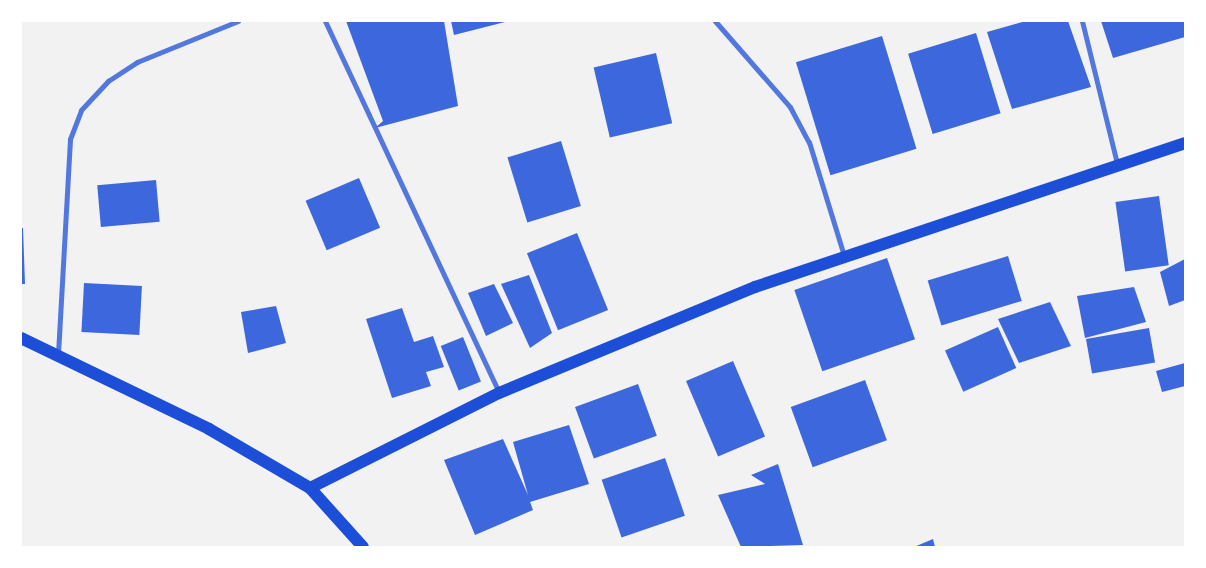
<!DOCTYPE html>
<html>
<head>
<meta charset="utf-8">
<style>
	body { margin:0 }
	#map { position:relative; width:1206px; height:568px; overflow:hidden; background:#f2f2f2; font-family:"Fira Sans Condensed",sans-serif }
	div>[style] { position:absolute }
	.building>* { inset:0; background:#3d67dc; transform-origin:0 0 }
	.minor>* { height:5px; margin:-2.5px; padding:0 2.5px; transform-origin:2.5px; border-radius:2.5px; background:#5277de }
	.primary>* { height:12px; margin:-6px; padding:0 6px; transform-origin:6px; border-radius:6px; background:#1d4ed8 }
	span { translate:-50% -50%; white-space:nowrap; text-align:center; line-height:1.15; -webkit-text-stroke:5px #fff; paint-order:stroke }
	.frame { position:absolute; inset:0; border:22px solid #fff; pointer-events:none }
</style>
</head>
<body>
<div id="map">
	<div class="building">
		<div style="clip-path:polygon(346px 21px,444px 21px,458px 106px,375px 128px,383px 121px)"></div>
		<div style="clip-path:polygon(451px 21px,505px 21px,505px 22px,454px 35px)"></div>
		<div style="clip-path:polygon(1026px 21px,1068px 21px,1091px 87px,1012px 109px,987px 32px)"></div>
		<div style="clip-path:polygon(1101px 21px,1185px 21px,1185px 37px,1113px 58px)"></div>
		<div style="left:976px;top:33px;width:84px;height:71px;rotate:73deg"></div>
		<div style="left:882px;top:36px;width:118px;height:90px;rotate:73deg"></div>
		<div style="left:656px;top:53px;width:72px;height:64px;rotate:77deg"></div>
		<div style="left:561px;top:141px;width:68px;height:56px;rotate:73deg"></div>
		<div style="left:359px;top:178px;width:54px;height:58px;rotate:67deg"></div>
		<div style="left:156px;top:180px;width:42px;height:59px;rotate:85deg"></div>
		<div style="left:1159px;top:196px;width:70px;height:44px;rotate:82deg"></div>
		<div style="clip-path:polygon(21px 228px,23px 228px,25px 284px,21px 284px)"></div>
		<div style="left:577px;top:233px;width:83px;height:54px;rotate:68deg"></div>
		<div style="left:1008px;top:256px;width:47px;height:84px;rotate:73deg"></div>
		<div style="left:887px;top:258px;width:86px;height:98px;rotate:71deg"></div>
		<div style="clip-path:polygon(1185px 259px,1185px 300px,1169px 306px,1160px 272px)"></div>
		<div style="clip-path:polygon(529px 275px,552px 333px,530px 348px,501px 284px)"></div>
		<div style="left:84px;top:283px;width:58px;height:49px;rotate:3deg"></div>
		<div style="clip-path:polygon(494px 284px,513px 323px,486px 336px,468px 293px)"></div>
		<div style="clip-path:polygon(1134px 287px,1146px 322px,1085px 338px,1077px 296px)"></div>
		<div style="clip-path:polygon(1050px 302px,1071px 346px,1019px 363px,998px 319px)"></div>
		<div style="clip-path:polygon(276px 306px,286px 343px,248px 353px,241px 312px)"></div>
		<div style="clip-path:polygon(402px 308px,414px 342px,433px 336px,444px 367px,426px 372px,431px 386px,392px 398px,366px 319px)"></div>
		<div style="left:998px;top:327px;width:45px;height:58px;rotate:66deg"></div>
		<div style="left:1149px;top:328px;width:35px;height:64px;rotate:80deg"></div>
		<div style="left:463px;top:337px;width:48px;height:24px;rotate:68deg"></div>
		<div style="left:733px;top:361px;width:82px;height:51px;rotate:67deg"></div>
		<div style="clip-path:polygon(1185px 363px,1185px 386px,1162px 392px,1156px 371px)"></div>
		<div style="left:865px;top:380px;width:64px;height:79px;rotate:70deg"></div>
		<div style="left:638px;top:384px;width:55px;height:67px;rotate:70deg"></div>
		<div style="clip-path:polygon(569px 425px,589px 484px,530px 502px,533px 510px,475px 535px,444px 460px,503px 439px,528px 495px,513px 442px)"></div>
		<div style="left:665px;top:458px;width:61px;height:67px;rotate:71deg"></div>
		<div style="clip-path:polygon(778px 464px,803px 545px,741px 547px,718px 495px,765px 484px,751px 475px)"></div>
		<div style="clip-path:polygon(933px 539px,935px 547px,914px 547px)"></div>
	</div>
	<div class="minor">
		<div style="left:325px;top:21px;width:410px;rotate:64.9deg"></div>
		<div style="left:715px;top:21px;width:114px;rotate:48.9deg"></div>
		<div style="left:790px;top:107px;width:40px;rotate:62deg"></div>
		<div style="left:809px;top:142px;width:119px;rotate:72.9deg"></div>
		<div style="left:1082px;top:21px;width:147px;rotate:76.2deg"></div>
		<div style="left:58px;top:354px;width:215px;rotate:-86.8deg"></div>
		<div style="left:70px;top:139px;width:31px;rotate:-69deg"></div>
		<div style="left:81px;top:110px;width:40px;rotate:-47deg"></div>
		<div style="left:108px;top:81px;width:35px;rotate:-33deg"></div>
		<div style="left:137px;top:62px;width:109px;rotate:-22.1deg"></div>
	</div>
	<div class="primary">
		<div style="left:21px;top:338px;width:209px;rotate:25.8deg"></div>
		<div style="left:209px;top:429px;width:117px;rotate:30.3deg"></div>
		<div style="left:310px;top:488px;width:79px;rotate:48.1deg"></div>
		<div style="left:310px;top:488px;width:212px;rotate:-26.7deg"></div>
		<div style="left:499px;top:393px;width:277px;rotate:-22.5deg"></div>
		<div style="left:755px;top:287px;width:453px;rotate:-18.5deg"></div>
	</div>
	<div class="frame"></div>
</div>
</body>
</html>
